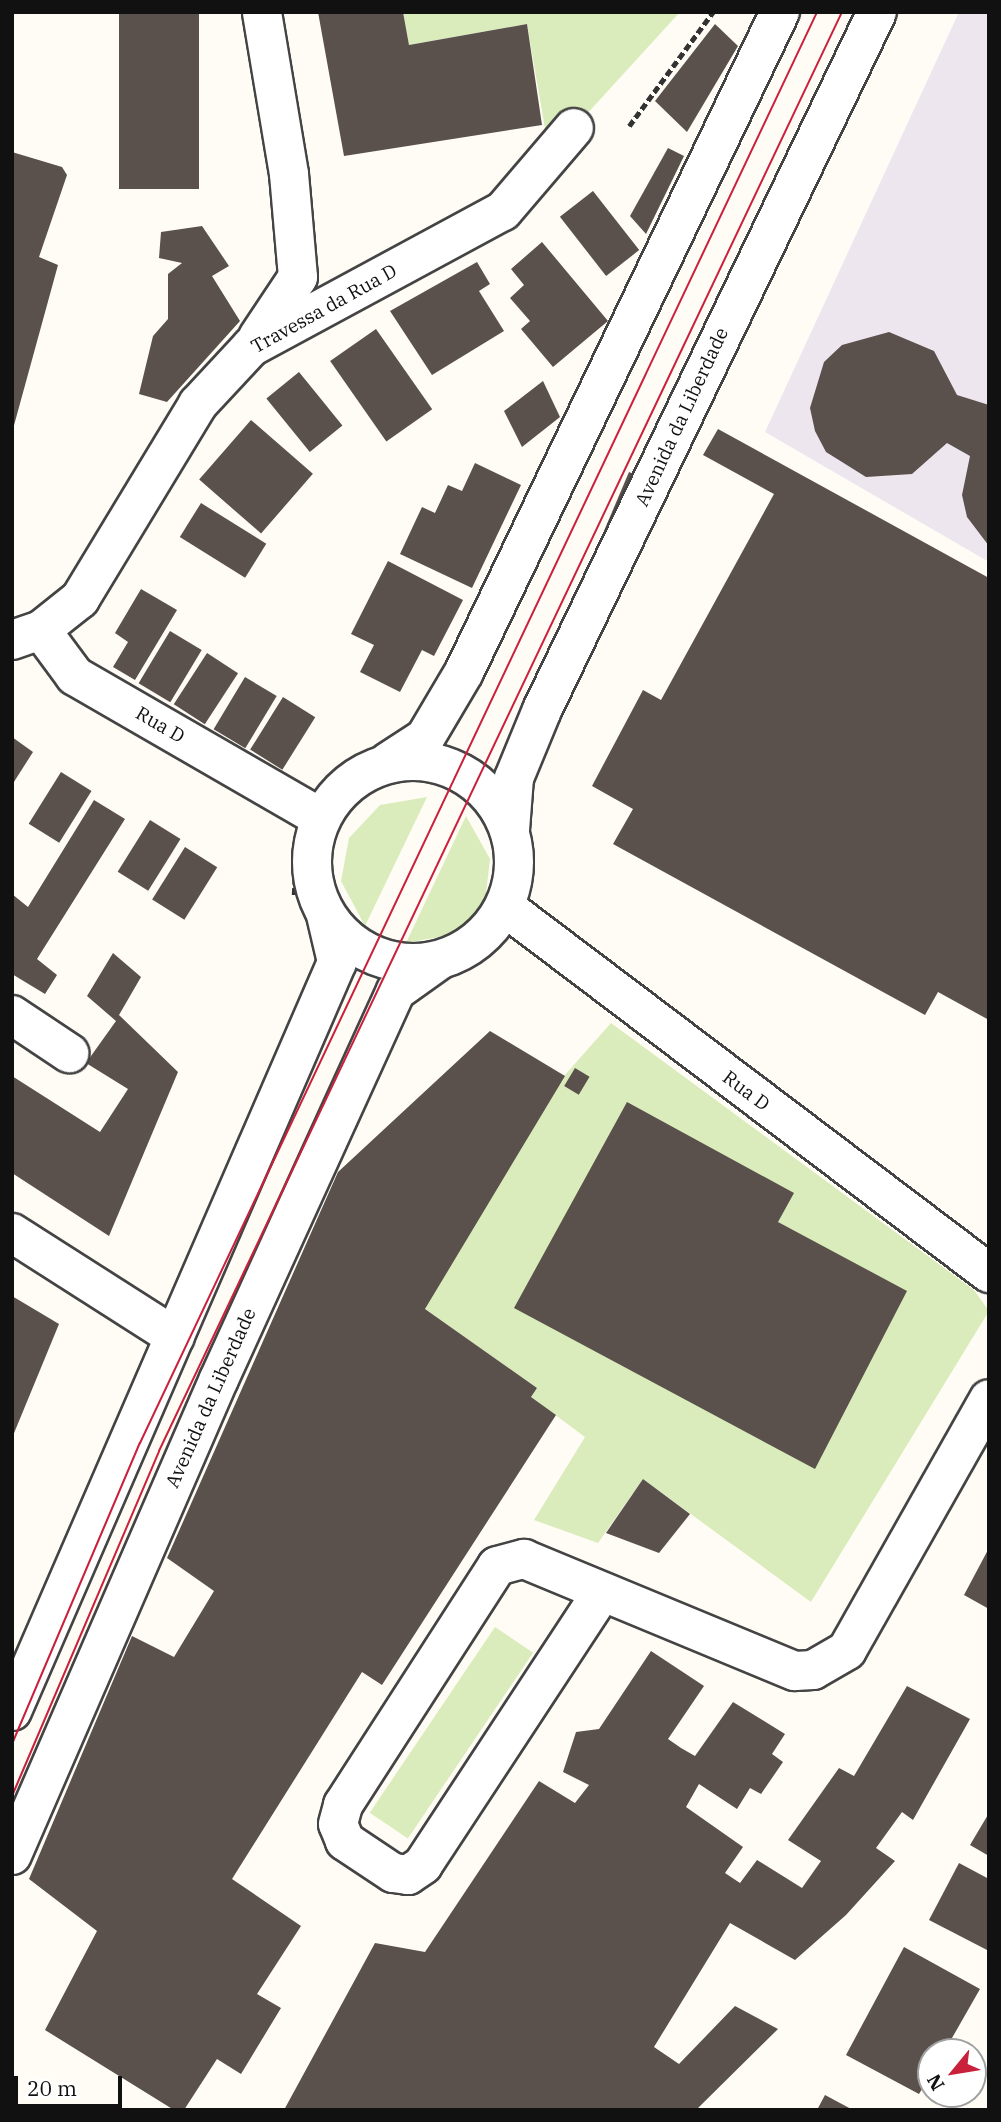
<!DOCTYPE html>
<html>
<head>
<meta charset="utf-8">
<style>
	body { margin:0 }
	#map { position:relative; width:1001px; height:2122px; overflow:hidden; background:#fffcf5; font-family:"IBM Plex Serif",serif }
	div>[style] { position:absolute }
	.industrial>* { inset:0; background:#ede6ef }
	.green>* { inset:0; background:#daecbb; transform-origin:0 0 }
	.building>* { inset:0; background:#5a504c; transform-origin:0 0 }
	.path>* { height:4.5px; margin-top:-2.25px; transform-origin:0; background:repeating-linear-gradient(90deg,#333 0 7px,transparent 0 10.5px) }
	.roads { filter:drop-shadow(2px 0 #444) drop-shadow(-2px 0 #444) drop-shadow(0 2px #444) drop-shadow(0 -2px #444) }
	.minor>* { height:38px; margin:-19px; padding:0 19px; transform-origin:19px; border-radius:19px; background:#fff }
	.minor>.ring { margin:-19px; padding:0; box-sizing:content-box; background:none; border:38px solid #fff; border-radius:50% }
	.tram>* { height:2px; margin:-1px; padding:0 1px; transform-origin:1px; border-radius:1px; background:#c9213c }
	span { translate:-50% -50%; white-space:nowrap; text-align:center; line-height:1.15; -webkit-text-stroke:7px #fff; paint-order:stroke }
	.street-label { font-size:19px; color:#111 }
	.frame { position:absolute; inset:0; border:14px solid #111; pointer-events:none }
	.north { position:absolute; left:917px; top:2038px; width:70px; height:70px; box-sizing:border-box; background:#fff; border:2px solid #a0a0a0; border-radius:50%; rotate:240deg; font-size:19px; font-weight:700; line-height:28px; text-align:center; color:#111 }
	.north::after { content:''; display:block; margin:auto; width:24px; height:32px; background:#c9213c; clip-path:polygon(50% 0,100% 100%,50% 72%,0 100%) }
	.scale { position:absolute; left:14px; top:2076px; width:108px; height:32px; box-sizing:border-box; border:4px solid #111; border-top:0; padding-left:9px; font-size:21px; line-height:24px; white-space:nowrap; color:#111; -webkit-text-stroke:5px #fff; paint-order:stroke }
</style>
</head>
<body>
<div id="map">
	<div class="industrial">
		<div style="clip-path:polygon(959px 12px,989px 12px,989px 562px,765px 432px)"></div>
	</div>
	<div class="green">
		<div style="clip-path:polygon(403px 12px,680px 12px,574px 128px,548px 146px,527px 24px,409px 45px)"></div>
		<div style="clip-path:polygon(427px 797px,365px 926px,341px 881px,349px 838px,380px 805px)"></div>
		<div style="clip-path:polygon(466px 816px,490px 859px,485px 902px,475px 922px,455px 934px,406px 943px)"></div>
		<div style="clip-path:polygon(611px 1023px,974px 1290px,989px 1311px,811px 1602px,643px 1479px,598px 1543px,534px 1520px,585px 1437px,531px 1397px,537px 1388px,425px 1309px,556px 1085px)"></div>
		<div style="left:495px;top:1627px;width:46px;height:224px;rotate:34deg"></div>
	</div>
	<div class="building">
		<div style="left:119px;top:12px;width:80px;height:177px"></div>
		<div style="clip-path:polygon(318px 12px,403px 12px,409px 45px,527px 24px,542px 125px,344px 156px)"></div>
		<div style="clip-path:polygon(715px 24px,738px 46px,687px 132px,655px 101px)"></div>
		<div style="clip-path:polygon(668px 148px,684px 156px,646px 234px,630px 216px)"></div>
		<div style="clip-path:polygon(12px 152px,62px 167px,67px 175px,39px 257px,58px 265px,13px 429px)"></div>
		<div style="left:593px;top:191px;width:75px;height:42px;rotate:52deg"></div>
		<div style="clip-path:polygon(202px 226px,229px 266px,212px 276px,240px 321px,167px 402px,139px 394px,153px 336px,168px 319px,168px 274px,182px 263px,159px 258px,161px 232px)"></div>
		<div style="clip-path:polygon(542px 242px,608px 321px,553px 367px,521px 329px,530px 321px,510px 298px,524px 285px,511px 269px)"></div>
		<div style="clip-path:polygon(477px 262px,490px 284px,479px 291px,504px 331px,432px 375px,390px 311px)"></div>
		<div style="left:376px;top:329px;width:98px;height:56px;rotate:55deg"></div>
		<div style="clip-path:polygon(889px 332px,934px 351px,957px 395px,989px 405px,989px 546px,967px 517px,962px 495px,970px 456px,947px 443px,912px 474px,866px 477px,826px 452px,815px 431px,810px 408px,824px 362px,842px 345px)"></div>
		<div style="left:299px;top:372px;width:69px;height:42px;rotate:51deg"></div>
		<div style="clip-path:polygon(543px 381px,560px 417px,522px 447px,504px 411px)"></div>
		<div style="left:251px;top:420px;width:82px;height:79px;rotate:41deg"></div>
		<div style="clip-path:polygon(718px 429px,989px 578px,989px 1020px,938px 992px,925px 1015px,613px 844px,633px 809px,592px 786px,643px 690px,661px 700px,774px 494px,703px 455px)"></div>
		<div style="clip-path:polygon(475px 463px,521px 485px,472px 588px,400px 554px,422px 507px,435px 513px,448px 485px,462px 491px)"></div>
		<div style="left:629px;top:472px;width:13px;height:63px;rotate:23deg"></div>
		<div style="left:201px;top:503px;width:77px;height:40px;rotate:32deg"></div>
		<div style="clip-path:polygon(388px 561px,463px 600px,434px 656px,422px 650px,400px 692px,360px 672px,374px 645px,351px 634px)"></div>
		<div style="clip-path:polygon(141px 589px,177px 610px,135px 680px,113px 667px,128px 642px,115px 633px)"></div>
		<div style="left:170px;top:631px;width:37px;height:61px;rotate:31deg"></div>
		<div style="left:207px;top:653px;width:37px;height:61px;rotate:33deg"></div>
		<div style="left:245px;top:677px;width:37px;height:61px;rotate:31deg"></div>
		<div style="left:283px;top:697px;width:38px;height:62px;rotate:32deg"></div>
		<div style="clip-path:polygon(12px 737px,33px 752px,12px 785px)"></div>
		<div style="left:61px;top:772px;width:36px;height:61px;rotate:32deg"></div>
		<div style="clip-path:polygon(94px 800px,125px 819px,37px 959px,57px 975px,45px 994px,12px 974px,12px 894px,28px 907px)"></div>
		<div style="left:150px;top:820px;width:36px;height:61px;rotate:32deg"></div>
		<div style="left:185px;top:847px;width:38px;height:62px;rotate:32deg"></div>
		<div style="clip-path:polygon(113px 953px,141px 977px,119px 1015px,178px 1072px,109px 1236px,12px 1173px,12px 1076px,100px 1132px,128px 1089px,86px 1063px,116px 1021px,87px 996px)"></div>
		<div style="clip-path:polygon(490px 1031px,565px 1076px,425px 1309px,537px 1388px,531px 1397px,556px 1415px,382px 1685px,362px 1672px,232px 1879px,301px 1926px,257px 1994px,281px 2008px,241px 2074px,217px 2059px,184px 2110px,174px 2110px,45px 2030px,97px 1931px,29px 1879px,132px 1636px,174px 1657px,214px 1591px,167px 1558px,338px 1172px)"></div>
		<div style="left:575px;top:1068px;width:17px;height:21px;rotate:31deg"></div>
		<div style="clip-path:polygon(627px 1102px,794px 1193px,778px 1222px,907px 1291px,815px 1469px,514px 1308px)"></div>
		<div style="clip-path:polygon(12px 1296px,59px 1324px,12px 1438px)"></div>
		<div style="clip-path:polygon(643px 1479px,690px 1514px,659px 1553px,606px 1533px)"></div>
		<div style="clip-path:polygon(989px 1548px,989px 1609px,964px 1595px)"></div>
		<div style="clip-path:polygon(651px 1651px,704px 1686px,668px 1739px,681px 1748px,695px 1756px,733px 1702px,785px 1734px,772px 1754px,783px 1762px,761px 1794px,750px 1788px,737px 1809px,699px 1784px,686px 1807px,743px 1847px,725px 1873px,740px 1883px,757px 1860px,802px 1888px,821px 1861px,788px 1840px,839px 1768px,854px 1776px,907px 1686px,970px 1719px,913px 1820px,902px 1812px,876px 1848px,895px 1861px,846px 1915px,795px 1960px,730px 1923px,654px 2047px,679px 2064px,735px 2006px,778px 2029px,696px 2110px,284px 2110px,375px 1943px,425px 1952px,539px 1781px,575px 1803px,589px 1785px,563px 1772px,576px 1732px,599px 1729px)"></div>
		<div style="clip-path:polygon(989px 1813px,989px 1856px,970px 1845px)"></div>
		<div style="clip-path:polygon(959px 1863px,989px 1879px,989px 1951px,929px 1920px)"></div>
		<div style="clip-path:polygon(904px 1947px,980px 1989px,944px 2052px,931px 2052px,931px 2074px,919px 2094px,846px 2055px)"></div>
		<div style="clip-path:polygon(825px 2095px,853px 2110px,817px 2110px)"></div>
	</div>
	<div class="path">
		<div style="left:629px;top:126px;width:142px;rotate:-53.6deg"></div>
		<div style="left:327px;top:781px;width:30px;rotate:-34deg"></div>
		<div style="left:294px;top:895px;width:50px;rotate:-86.6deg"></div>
	</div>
	<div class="roads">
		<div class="minor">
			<div style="left:258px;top:337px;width:72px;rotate:-56.3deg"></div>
			<div style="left:298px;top:277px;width:103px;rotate:-95deg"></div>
			<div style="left:289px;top:174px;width:164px;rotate:-99.5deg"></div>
			<div style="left:41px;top:630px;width:57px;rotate:53.5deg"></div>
			<div style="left:75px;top:676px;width:284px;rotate:30deg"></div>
			<div style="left:12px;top:640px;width:31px;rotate:-19deg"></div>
			<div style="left:41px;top:630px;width:50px;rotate:-38.5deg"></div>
			<div style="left:80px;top:599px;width:228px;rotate:-58.8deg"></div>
			<div style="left:198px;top:404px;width:78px;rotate:-47.1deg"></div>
			<div style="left:251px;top:347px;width:286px;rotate:-28.4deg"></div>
			<div style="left:503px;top:211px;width:109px;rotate:-49.5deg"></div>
			<div class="ring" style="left:312px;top:761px;width:164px;height:164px"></div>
			<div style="left:388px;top:762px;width:44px;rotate:-33deg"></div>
			<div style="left:425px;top:738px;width:77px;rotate:-59.4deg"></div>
			<div style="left:464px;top:672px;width:732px;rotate:-64.42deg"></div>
			<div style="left:510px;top:830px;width:52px;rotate:-85.6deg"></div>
			<div style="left:514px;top:778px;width:74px;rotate:-67.6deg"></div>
			<div style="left:542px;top:710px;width:774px;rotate:-64.36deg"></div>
			<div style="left:505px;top:907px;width:607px;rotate:37.1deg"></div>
			<div style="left:12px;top:1015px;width:69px;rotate:33.7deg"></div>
			<div style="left:12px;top:1233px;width:193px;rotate:32.5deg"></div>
			<div style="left:602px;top:1592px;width:326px;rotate:123.3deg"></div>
			<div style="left:423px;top:1865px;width:18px;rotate:146deg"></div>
			<div style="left:408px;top:1875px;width:15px;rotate:-172deg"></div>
			<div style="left:393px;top:1873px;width:58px;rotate:-146.3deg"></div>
			<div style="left:345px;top:1841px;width:18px;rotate:-112deg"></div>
			<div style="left:338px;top:1824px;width:20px;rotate:-75deg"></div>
			<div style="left:343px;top:1805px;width:284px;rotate:-57.2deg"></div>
			<div style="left:497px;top:1566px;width:28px;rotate:-15deg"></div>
			<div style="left:524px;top:1559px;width:293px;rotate:22.5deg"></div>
			<div style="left:795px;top:1671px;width:18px;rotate:-3deg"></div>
			<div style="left:813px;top:1670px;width:39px;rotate:-30deg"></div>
			<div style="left:847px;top:1650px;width:288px;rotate:-60.5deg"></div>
			<div style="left:12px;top:1711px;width:816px;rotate:-66.54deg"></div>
			<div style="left:337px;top:962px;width:48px;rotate:-103.2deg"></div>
			<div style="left:12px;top:1855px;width:519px;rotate:-66.5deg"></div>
			<div style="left:219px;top:1379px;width:426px;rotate:-65.5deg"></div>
			<div style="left:396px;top:991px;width:52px;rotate:-35.5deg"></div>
		</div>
	</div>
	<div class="tram">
		<div style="left:12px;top:1744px;width:327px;rotate:-67deg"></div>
		<div style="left:140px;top:1443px;width:1583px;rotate:-64.68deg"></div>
		<div style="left:12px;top:1796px;width:375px;rotate:-66.9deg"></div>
		<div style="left:159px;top:1451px;width:1593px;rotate:-64.61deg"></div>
	</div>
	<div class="street-label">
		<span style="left:324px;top:309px;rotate:-29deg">Travessa da Rua D</span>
		<span style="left:682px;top:417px;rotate:-65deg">Avenida da Liberdade</span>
		<span style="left:160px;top:725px;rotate:30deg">Rua D</span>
		<span style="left:746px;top:1091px;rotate:37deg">Rua D</span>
		<span style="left:211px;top:1398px;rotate:-66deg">Avenida da Liberdade</span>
	</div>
	<div class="frame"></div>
	<div class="north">N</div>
	<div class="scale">20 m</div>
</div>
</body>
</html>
